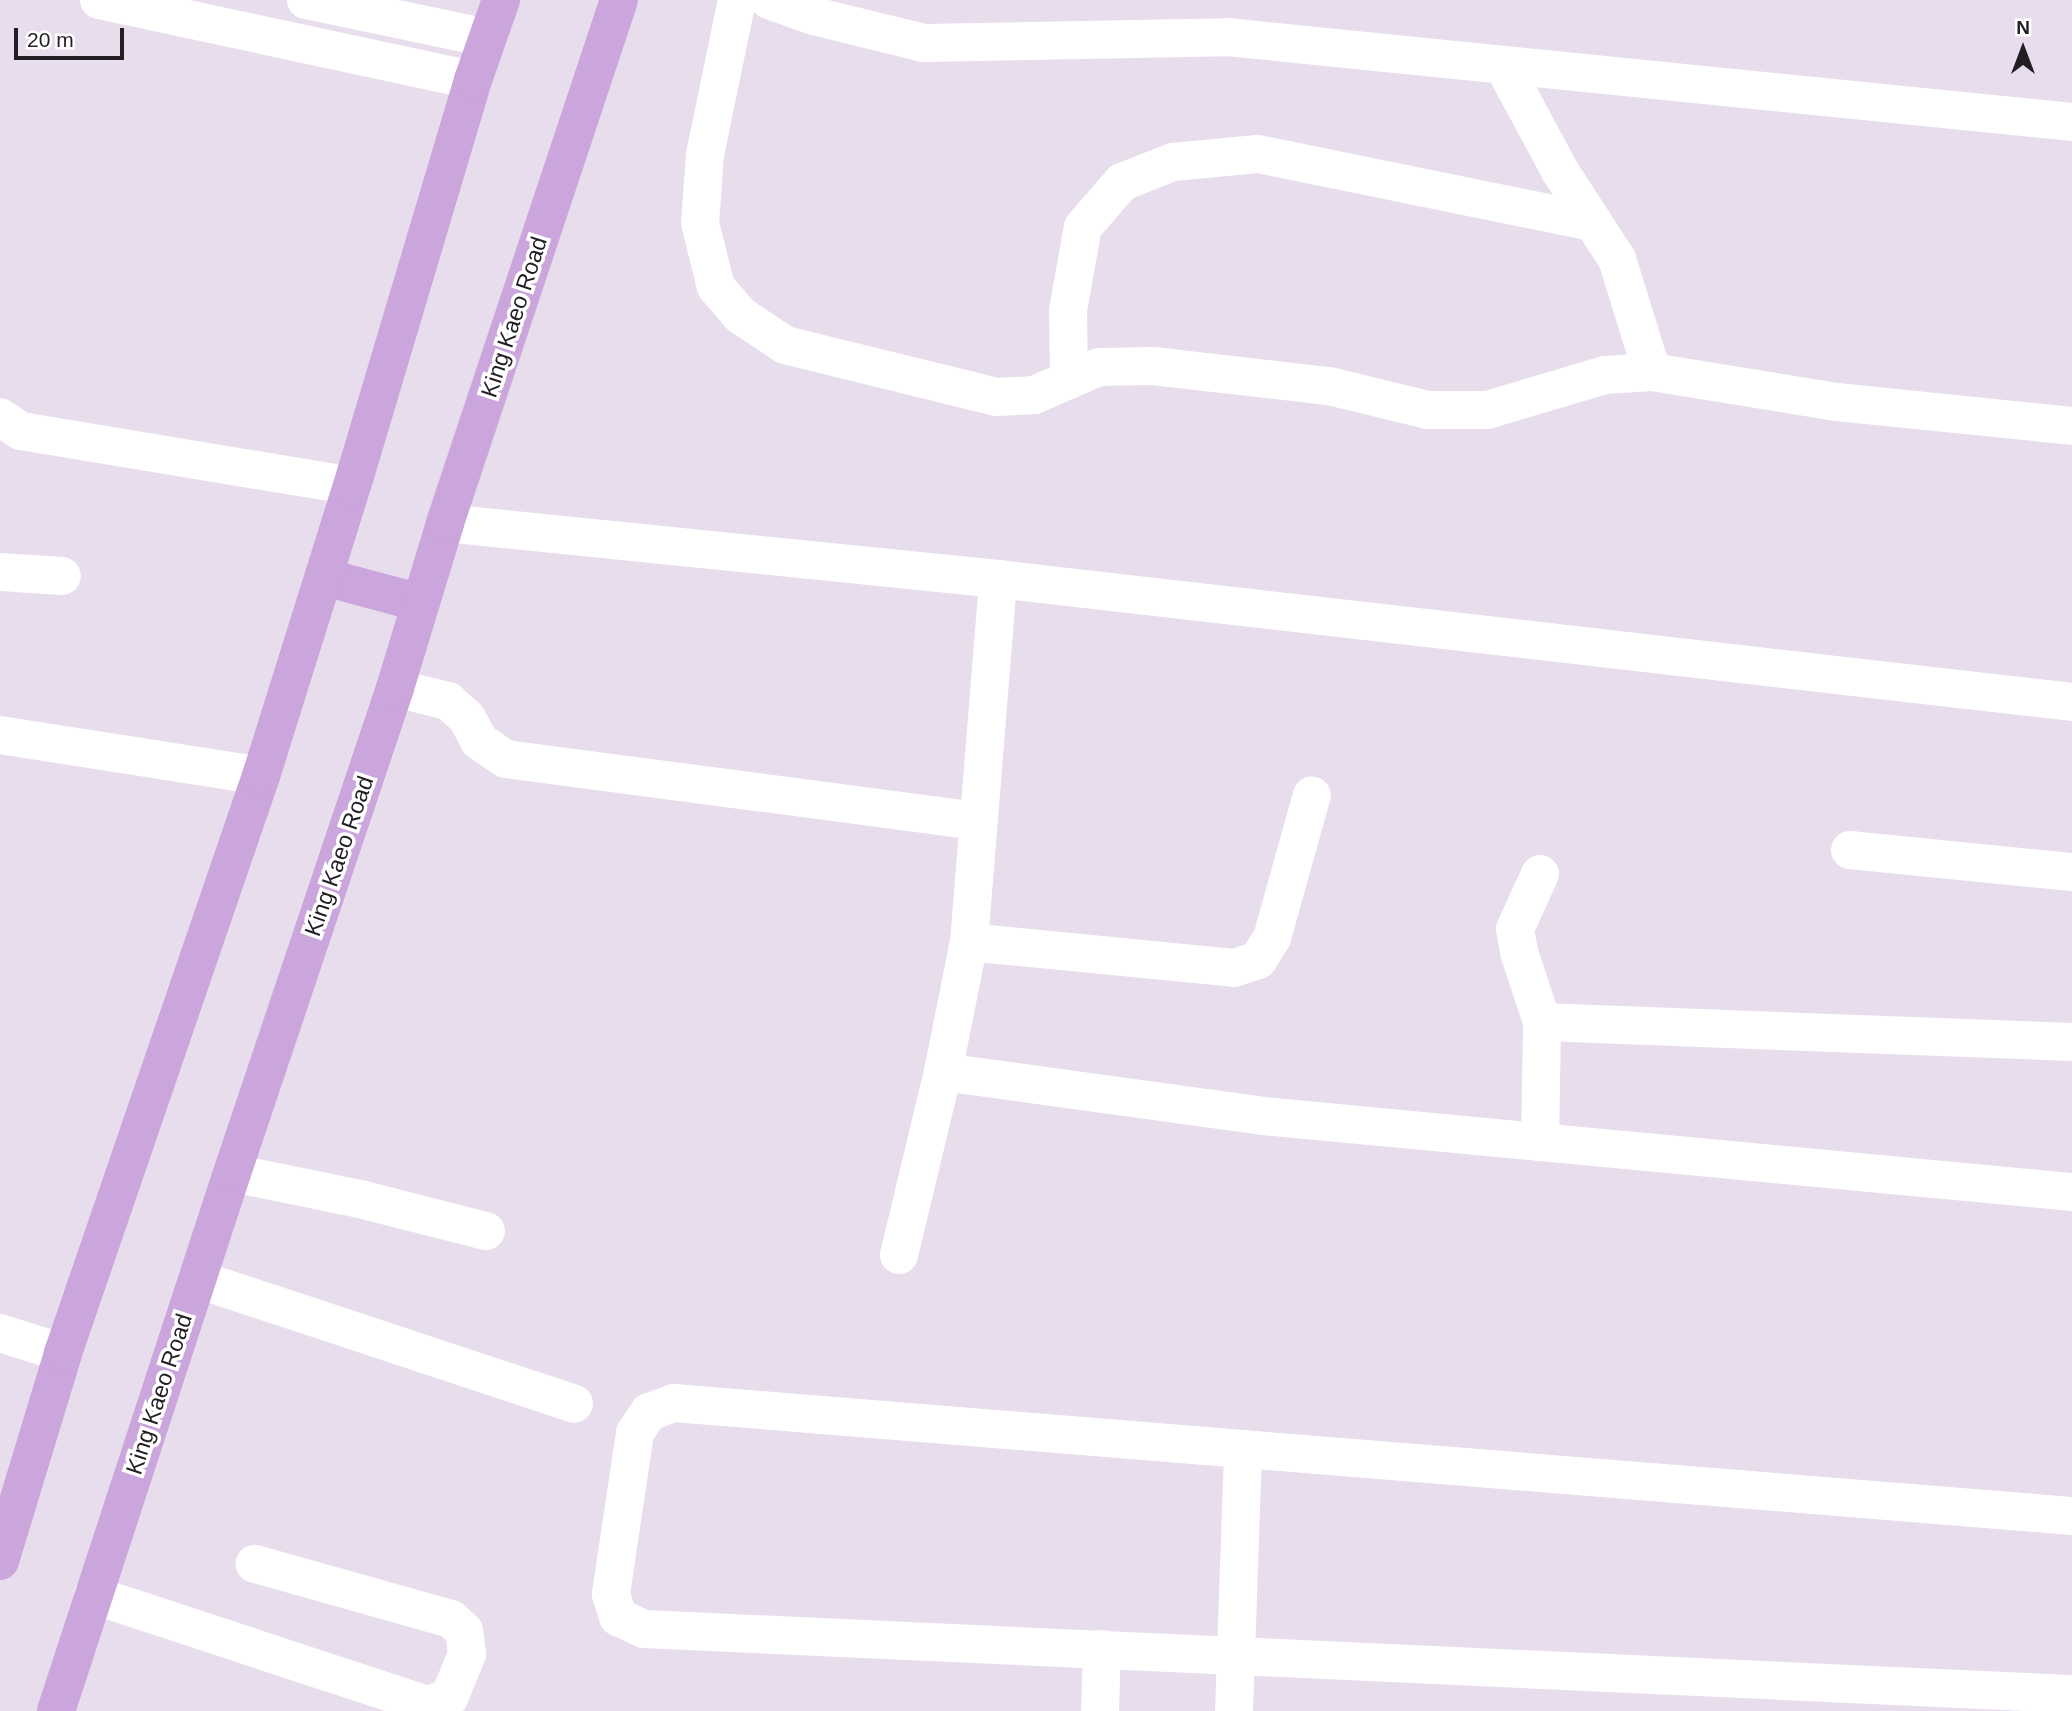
<!DOCTYPE html>
<html>
<head>
<meta charset="utf-8">
<style>
	body { margin:0 }
	#map { position:relative; width:2072px; height:1711px; overflow:hidden; background:#e7dded; font-family:Helvetica,sans-serif }
	div>[style] { position:absolute }
	.minor>* { height:38px; margin:-19px; padding:0 19px; transform-origin:19px; border-radius:19px; background:#fff }
	.major>* { height:38px; margin:-19px; padding:0 19px; transform-origin:19px; border-radius:19px; background:#caa6dc }
	span { translate:-50% -50%; white-space:nowrap; text-align:center; line-height:1.15; -webkit-text-stroke:7px #fff; paint-order:stroke }
	.street-label { font-size:23px; color:#221e24 }
	.north { position:absolute; left:1988px; top:14px; width:70px; height:70px; -webkit-text-stroke:5px #fff; paint-order:stroke; rotate:0deg; font-size:19px; font-weight:700; line-height:28px; text-align:center; color:#221e24 }
	.north::after { content:''; display:block; margin:auto; width:24px; height:32px; background:#221e24; clip-path:polygon(50% 0,100% 100%,50% 72%,0 100%) }
	.scale { position:absolute; left:14px; top:28px; width:110px; height:32px; box-sizing:border-box; border:4px solid #221e24; border-top:0; padding-left:9px; font-size:21px; line-height:24px; white-space:nowrap; color:#221e24; -webkit-text-stroke:5px #fff; paint-order:stroke }
</style>
</head>
<body>
<div id="map">
	<div class="minor">
		<div style="left:99px;top:0;width:382px;rotate:12.1deg"></div>
		<div style="left:306px;top:0;width:186px;rotate:11.8deg"></div>
		<div style="left:737px;top:0;width:157px;rotate:101.7deg"></div>
		<div style="left:705px;top:154px;width:69px;rotate:94.1deg"></div>
		<div style="left:700px;top:223px;width:66px;rotate:76deg"></div>
		<div style="left:716px;top:287px;width:37px;rotate:49deg"></div>
		<div style="left:740px;top:315px;width:54px;rotate:33.7deg"></div>
		<div style="left:785px;top:345px;width:218px;rotate:13.8deg"></div>
		<div style="left:997px;top:397px;width:37px;rotate:-3deg"></div>
		<div style="left:1034px;top:395px;width:71px;rotate:-23.3deg"></div>
		<div style="left:1099px;top:367px;width:54px;rotate:-1.1deg"></div>
		<div style="left:1153px;top:366px;width:177px;rotate:6.5deg"></div>
		<div style="left:1329px;top:386px;width:102px;rotate:13.6deg"></div>
		<div style="left:1428px;top:410px;width:59px"></div>
		<div style="left:1487px;top:410px;width:123px;rotate:-16.5deg"></div>
		<div style="left:1605px;top:375px;width:47px;rotate:-3.7deg"></div>
		<div style="left:1652px;top:372px;width:187px;rotate:9.2deg"></div>
		<div style="left:1837px;top:402px;width:236px;rotate:5.8deg"></div>
		<div style="left:769px;top:0;width:48px;rotate:19.6deg"></div>
		<div style="left:814px;top:16px;width:113px;rotate:13.8deg"></div>
		<div style="left:924px;top:43px;width:303px;rotate:-1.1deg"></div>
		<div style="left:1227px;top:37px;width:849px;rotate:5.74deg"></div>
		<div style="left:1503px;top:65px;width:120px;rotate:61.7deg"></div>
		<div style="left:1560px;top:171px;width:105px;rotate:57.1deg"></div>
		<div style="left:1617px;top:259px;width:118px;rotate:72.8deg"></div>
		<div style="left:1069px;top:380px;width:70px;rotate:-90.8deg"></div>
		<div style="left:1068px;top:310px;width:84px;rotate:-79.8deg"></div>
		<div style="left:1083px;top:227px;width:60px;rotate:-49.1deg"></div>
		<div style="left:1122px;top:182px;width:55px;rotate:-21.4deg"></div>
		<div style="left:1173px;top:162px;width:85px;rotate:-5.4deg"></div>
		<div style="left:1258px;top:154px;width:342px;rotate:11.5deg"></div>
		<div style="left:0;top:417px;width:25px;rotate:34deg"></div>
		<div style="left:21px;top:431px;width:336px;rotate:9.4deg"></div>
		<div style="left:445px;top:523px;width:556px;rotate:5.78deg"></div>
		<div style="left:998px;top:579px;width:1081px;rotate:6.53deg"></div>
		<div style="left:0;top:572px;width:62px;rotate:3.7deg"></div>
		<div style="left:395px;top:688px;width:55px;rotate:13.8deg"></div>
		<div style="left:448px;top:701px;width:25px;rotate:42deg"></div>
		<div style="left:467px;top:718px;width:26px;rotate:62deg"></div>
		<div style="left:479px;top:741px;width:32px;rotate:34deg"></div>
		<div style="left:506px;top:759px;width:474px;rotate:7.5deg"></div>
		<div style="left:0;top:735px;width:264px;rotate:8.9deg"></div>
		<div style="left:1850px;top:850px;width:223px;rotate:5.7deg"></div>
		<div style="left:1540px;top:874px;width:60px;rotate:114.4deg"></div>
		<div style="left:1515px;top:929px;width:23px;rotate:80deg"></div>
		<div style="left:1519px;top:952px;width:74px;rotate:71.8deg"></div>
		<div style="left:969px;top:942px;width:266px;rotate:5.6deg"></div>
		<div style="left:1234px;top:968px;width:25px;rotate:-18deg"></div>
		<div style="left:1258px;top:960px;width:26px;rotate:-58deg"></div>
		<div style="left:1272px;top:938px;width:148px;rotate:-74.4deg"></div>
		<div style="left:943px;top:1072px;width:323px;rotate:7.8deg"></div>
		<div style="left:1263px;top:1116px;width:813px;rotate:5.37deg"></div>
		<div style="left:1540px;top:1142px;width:120px;rotate:-89deg"></div>
		<div style="left:1542px;top:1022px;width:530px;rotate:2.16deg"></div>
		<div style="left:232px;top:1173px;width:131px;rotate:11.5deg"></div>
		<div style="left:360px;top:1199px;width:130px;rotate:14.3deg"></div>
		<div style="left:899px;top:1255px;width:188px;rotate:-76.5deg"></div>
		<div style="left:943px;top:1072px;width:133px;rotate:-78.7deg"></div>
		<div style="left:969px;top:942px;width:364px;rotate:-85.4deg"></div>
		<div style="left:197px;top:1279px;width:397px;rotate:18.3deg"></div>
		<div style="left:0;top:1333px;width:66px;rotate:17.6deg"></div>
		<div style="left:2072px;top:1516px;width:1403px;rotate:-175.38deg"></div>
		<div style="left:674px;top:1403px;width:27px;rotate:160deg"></div>
		<div style="left:649px;top:1412px;width:25px;rotate:124deg"></div>
		<div style="left:635px;top:1433px;width:163px;rotate:98.5deg"></div>
		<div style="left:611px;top:1594px;width:24px;rotate:73deg"></div>
		<div style="left:618px;top:1617px;width:29px;rotate:25deg"></div>
		<div style="left:644px;top:1629px;width:1429px;rotate:2.61deg"></div>
		<div style="left:93px;top:1595px;width:352px;rotate:18.2deg"></div>
		<div style="left:427px;top:1705px;width:23px;rotate:-18deg"></div>
		<div style="left:449px;top:1698px;width:48px;rotate:-67.8deg"></div>
		<div style="left:467px;top:1654px;width:23px;rotate:-97deg"></div>
		<div style="left:464px;top:1631px;width:18px;rotate:-137deg"></div>
		<div style="left:451px;top:1619px;width:204px;rotate:-164.3deg"></div>
		<div style="left:1100px;top:1711px;width:62px;rotate:-88.2deg"></div>
		<div style="left:1234px;top:1711px;width:262px;rotate:-88deg"></div>
	</div>
	<div class="major">
		<div style="left:324px;top:577px;width:100px;rotate:15deg"></div>
		<div style="left:0;top:1561px;width:217px;rotate:-73.1deg"></div>
		<div style="left:63px;top:1353px;width:610px;rotate:-71.06deg"></div>
		<div style="left:261px;top:776px;width:304px;rotate:-72.6deg"></div>
		<div style="left:352px;top:486px;width:424px;rotate:-73.4deg"></div>
		<div style="left:473px;top:80px;width:85px;rotate:-70.7deg"></div>
		<div style="left:56px;top:1711px;width:566px;rotate:-71.89deg"></div>
		<div style="left:232px;top:1173px;width:512px;rotate:-71.42deg"></div>
		<div style="left:395px;top:688px;width:172px;rotate:-73.1deg"></div>
		<div style="left:445px;top:523px;width:551px;rotate:-71.6deg"></div>
	</div>
	<div class="street-label">
		<span style="left:514px;top:317px;rotate:-72deg">King Kaeo Road</span>
		<span style="left:339px;top:856px;rotate:-71deg">King Kaeo Road</span>
		<span style="left:159px;top:1394px;rotate:-72deg">King Kaeo Road</span>
	</div>
	<div class="north">N</div>
	<div class="scale">20 m</div>
</div>
</body>
</html>
